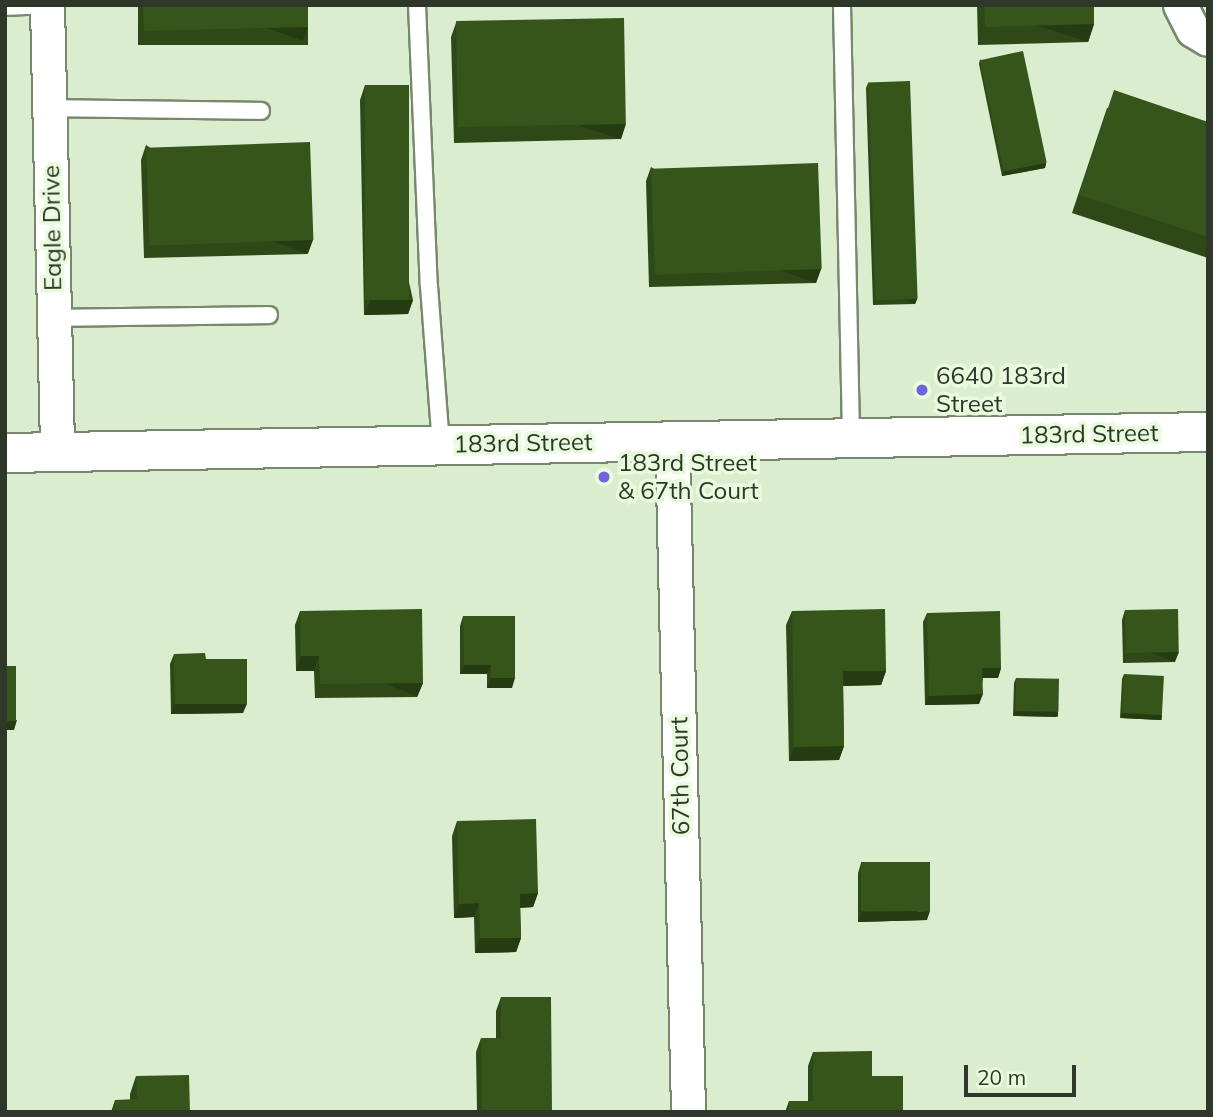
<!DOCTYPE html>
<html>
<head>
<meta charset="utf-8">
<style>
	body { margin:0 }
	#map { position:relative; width:1213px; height:1117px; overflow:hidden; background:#daeecf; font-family:Mulish,sans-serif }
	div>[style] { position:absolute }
	.roads { filter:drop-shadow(2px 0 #77886c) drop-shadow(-2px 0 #77886c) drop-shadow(0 2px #77886c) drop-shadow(0 -2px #77886c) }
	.service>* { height:16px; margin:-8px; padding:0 8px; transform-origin:8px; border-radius:8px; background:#fff }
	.minor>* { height:33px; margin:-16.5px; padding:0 16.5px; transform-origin:16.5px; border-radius:16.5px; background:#fff }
	.tertiary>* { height:38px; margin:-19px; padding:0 19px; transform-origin:19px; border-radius:19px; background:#fff }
	.wall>* { inset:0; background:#2e4917; transform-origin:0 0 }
	.shaded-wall>* { inset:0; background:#253c13; transform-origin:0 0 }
	.building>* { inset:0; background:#35551b; transform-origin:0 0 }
	.dots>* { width:19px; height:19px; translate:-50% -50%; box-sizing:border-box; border:4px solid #e8fbdc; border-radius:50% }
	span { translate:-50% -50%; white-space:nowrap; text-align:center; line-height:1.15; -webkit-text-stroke:7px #e8fbdc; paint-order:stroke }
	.street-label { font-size:24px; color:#2f372b }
	.poi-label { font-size:24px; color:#2f372b }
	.left { translate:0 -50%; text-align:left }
	.frame { position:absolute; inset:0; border:7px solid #2f372b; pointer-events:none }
	.scale { position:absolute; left:964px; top:1065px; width:112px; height:32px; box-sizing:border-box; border:4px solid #2f372b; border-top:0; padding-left:9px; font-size:21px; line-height:24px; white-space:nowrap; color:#2f372b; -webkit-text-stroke:5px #e8fbdc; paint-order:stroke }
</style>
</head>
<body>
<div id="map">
	<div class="roads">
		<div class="service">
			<div style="left:417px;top:5px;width:281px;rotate:87.6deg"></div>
			<div style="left:429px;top:286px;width:159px;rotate:85.7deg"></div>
			<div style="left:842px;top:5px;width:433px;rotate:88.8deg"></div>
			<div style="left:5px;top:7px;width:42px;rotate:-2.7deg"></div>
			<div style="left:49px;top:108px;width:212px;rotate:0.8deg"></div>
			<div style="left:54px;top:318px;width:215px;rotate:-0.8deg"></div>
		</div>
		<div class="minor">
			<div style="left:47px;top:5px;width:446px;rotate:88.7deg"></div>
			<div style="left:1180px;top:5px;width:28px;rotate:63deg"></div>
			<div style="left:1193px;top:30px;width:17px;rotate:31deg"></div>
			<div style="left:672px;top:441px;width:671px;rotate:88.63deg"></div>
		</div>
		<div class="tertiary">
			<div style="left:5px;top:453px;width:1203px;rotate:-1deg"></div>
		</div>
	</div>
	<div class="wall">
		<div style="left:138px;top:5px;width:170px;height:40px"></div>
		<div style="clip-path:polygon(977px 5px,1094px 5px,1094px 24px,1088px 42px,978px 45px)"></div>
		<div style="clip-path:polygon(456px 23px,621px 139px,454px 143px,451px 37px)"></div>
		<div style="clip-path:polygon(980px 59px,1046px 163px,1045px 168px,1002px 176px,979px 64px)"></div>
		<div style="clip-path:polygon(868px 83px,917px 299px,915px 304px,873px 305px,866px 88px)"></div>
		<div style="clip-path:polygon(365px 85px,413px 300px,408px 314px,364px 315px,360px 100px)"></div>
		<div style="clip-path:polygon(1107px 108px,1208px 122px,1208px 258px,1072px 213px)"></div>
		<div style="clip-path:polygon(146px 145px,308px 254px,144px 258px,141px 160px)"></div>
		<div style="clip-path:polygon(651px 167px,821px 269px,816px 283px,649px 287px,646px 181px)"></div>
		<div style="clip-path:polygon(1125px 610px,1175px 662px,1123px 663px,1122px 620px)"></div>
		<div style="clip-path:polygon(300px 611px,423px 683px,417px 697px,315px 698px,314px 671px,296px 671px,295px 625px)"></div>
		<div style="clip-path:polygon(792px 611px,886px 671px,881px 685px,843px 686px,844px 746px,839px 760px,789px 761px,786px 625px)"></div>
		<div style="clip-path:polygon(927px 613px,1001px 668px,998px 678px,983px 678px,979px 704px,925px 705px,923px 622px)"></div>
		<div style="clip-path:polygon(463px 616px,512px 688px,487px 688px,487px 674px,460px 674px,460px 626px)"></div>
		<div style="clip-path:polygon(174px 654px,206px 659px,243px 713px,171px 714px,170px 664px)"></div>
		<div style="clip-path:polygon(1124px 674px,1162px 715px,1160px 720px,1120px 718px,1122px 679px)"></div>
		<div style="clip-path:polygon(1016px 678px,1058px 712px,1056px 717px,1013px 716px,1014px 683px)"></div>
		<div style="clip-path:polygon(457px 821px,538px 893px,533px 907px,520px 908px,521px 938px,516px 952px,475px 953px,474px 917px,454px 918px,452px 836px)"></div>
		<div style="clip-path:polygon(861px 863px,927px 920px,858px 922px,858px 873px)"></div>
		<div style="clip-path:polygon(501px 997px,552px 1112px,477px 1112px,476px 1052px,481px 1038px,496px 1038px,496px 1011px)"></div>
		<div style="clip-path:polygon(813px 1052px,872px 1076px,903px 1112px,785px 1112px,789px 1101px,808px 1101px,808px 1066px)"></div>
		<div style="clip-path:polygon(136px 1076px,190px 1112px,111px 1112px,115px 1100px,130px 1100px,130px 1094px)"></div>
	</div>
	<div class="shaded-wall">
		<div style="left:1094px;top:24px;width:19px;height:109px;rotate:108deg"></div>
		<div style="left:308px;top:27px;width:15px;height:164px;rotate:110deg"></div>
		<div style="left:626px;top:124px;width:16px;height:167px;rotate:108deg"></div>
		<div style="clip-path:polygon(1046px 163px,1045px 168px,1002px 176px,1004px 171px)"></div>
		<div style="left:313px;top:240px;width:15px;height:164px;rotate:110deg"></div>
		<div style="left:821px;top:269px;width:15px;height:167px;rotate:110deg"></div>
		<div style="left:917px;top:299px;width:5px;height:42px;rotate:112deg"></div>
		<div style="clip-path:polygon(370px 300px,413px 300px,408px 314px,364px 315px)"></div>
		<div style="left:1179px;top:652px;width:11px;height:53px;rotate:112deg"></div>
		<div style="clip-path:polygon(301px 656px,319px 656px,314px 671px,296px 671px)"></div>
		<div style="clip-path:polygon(464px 665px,491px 665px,487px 674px,460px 674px)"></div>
		<div style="clip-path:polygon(982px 668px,1001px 668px,998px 678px,979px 678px)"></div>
		<div style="clip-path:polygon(843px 671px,886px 671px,881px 685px,838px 686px)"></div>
		<div style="clip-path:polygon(491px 678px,515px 678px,512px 688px,487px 688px)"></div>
		<div style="left:423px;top:683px;width:15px;height:103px;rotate:113deg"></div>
		<div style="clip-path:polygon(983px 694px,979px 704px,925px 705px,929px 696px)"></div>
		<div style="clip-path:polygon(175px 704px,247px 704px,243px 713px,171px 714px)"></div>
		<div style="left:1015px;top:711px;width:43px;height:5px;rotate:1deg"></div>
		<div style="left:1122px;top:713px;width:40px;height:5px;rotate:3deg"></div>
		<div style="clip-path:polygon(17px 720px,14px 730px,5px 730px,5px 721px)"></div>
		<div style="clip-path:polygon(844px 746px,839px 760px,789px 761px,794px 747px)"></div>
		<div style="clip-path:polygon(538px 893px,533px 907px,515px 908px,520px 894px)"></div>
		<div style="clip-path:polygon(479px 903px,474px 917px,454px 918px,459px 904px)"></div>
		<div style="clip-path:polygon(930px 911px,927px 920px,858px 922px,862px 912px)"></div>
		<div style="clip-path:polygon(480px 938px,521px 938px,516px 952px,475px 953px)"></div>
	</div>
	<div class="building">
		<div style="clip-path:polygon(143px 5px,308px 5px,308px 27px,144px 31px)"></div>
		<div style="clip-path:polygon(984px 5px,1094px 5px,1094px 24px,985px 27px)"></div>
		<div style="left:624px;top:18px;width:106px;height:168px;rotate:89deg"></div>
		<div style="left:1023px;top:51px;width:114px;height:44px;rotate:78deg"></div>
		<div style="left:910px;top:81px;width:218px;height:42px;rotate:88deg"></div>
		<div style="left:365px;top:85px;width:44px;height:215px"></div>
		<div style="clip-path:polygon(1114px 90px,1208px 122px,1208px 237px,1079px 195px)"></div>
		<div style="left:310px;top:142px;width:98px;height:164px;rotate:88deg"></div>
		<div style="left:818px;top:163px;width:106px;height:167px;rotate:88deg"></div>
		<div style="clip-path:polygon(422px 609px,423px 683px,320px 684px,319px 656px,301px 656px,300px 611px)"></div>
		<div style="clip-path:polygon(885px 609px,886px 671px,843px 671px,844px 746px,794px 747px,792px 611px)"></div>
		<div style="left:1178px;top:609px;width:43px;height:53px;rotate:89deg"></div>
		<div style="clip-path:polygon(1000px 611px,1001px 668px,982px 668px,983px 694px,929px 696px,927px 613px)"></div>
		<div style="clip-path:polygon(463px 616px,515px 616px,515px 678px,491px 678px,491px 665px,464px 665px)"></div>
		<div style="clip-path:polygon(205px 653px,206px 659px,247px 659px,247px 704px,175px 704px,174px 654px)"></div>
		<div style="left:5px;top:666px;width:11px;height:55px"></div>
		<div style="left:1124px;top:674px;width:40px;height:39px;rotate:3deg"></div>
		<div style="left:1016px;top:678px;width:43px;height:33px;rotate:1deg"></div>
		<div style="clip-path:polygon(536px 819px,538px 893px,520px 894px,521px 938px,480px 938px,479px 903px,459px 904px,457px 821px)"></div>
		<div style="left:930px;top:862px;width:49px;height:69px;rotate:90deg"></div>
		<div style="clip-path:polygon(501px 997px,551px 997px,552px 1111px,482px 1112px,481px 1038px,501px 1038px)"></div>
		<div style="clip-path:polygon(872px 1051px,872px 1076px,903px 1076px,903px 1112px,789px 1112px,789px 1101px,813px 1101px,813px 1052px)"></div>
		<div style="clip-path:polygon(189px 1075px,190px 1112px,115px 1112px,115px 1100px,137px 1099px,136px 1076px)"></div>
	</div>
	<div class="dots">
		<div style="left:922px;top:390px;background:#7263dd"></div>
		<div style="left:604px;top:477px;background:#7263dd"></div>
	</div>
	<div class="street-label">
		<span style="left:52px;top:228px;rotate:-91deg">Eagle Drive</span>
		<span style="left:1089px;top:434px;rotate:-1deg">183rd Street</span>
		<span style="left:523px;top:443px;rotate:-1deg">183rd Street</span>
		<span style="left:680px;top:776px;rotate:-91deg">67th Court</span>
	</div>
	<div class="poi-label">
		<span class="left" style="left:936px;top:390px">6640 183rd<br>Street</span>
		<span class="left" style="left:618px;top:477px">183rd Street<br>&amp; 67th Court</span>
	</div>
	<div class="frame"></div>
	<div class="scale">20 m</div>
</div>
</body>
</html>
